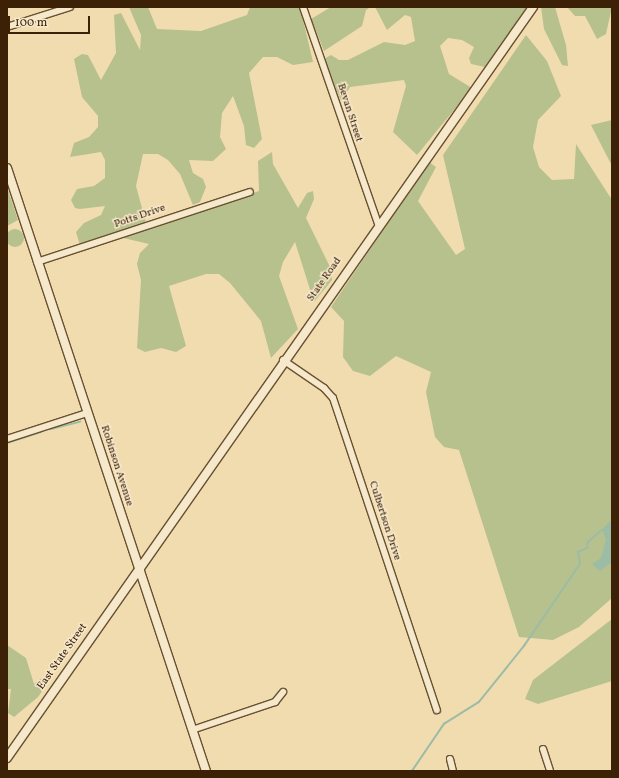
<!DOCTYPE html>
<html>
<head>
<meta charset="utf-8">
<style>
	body { margin:0 }
	#map { position:relative; width:619px; height:778px; overflow:hidden; background:#f1dcaf; font-family:Vollkorn,serif }
	div>[style] { position:absolute }
	.green>* { inset:0; background:#b7c18d }
	.round { border-radius:50% }
	.water>* { inset:0; background:#9cbca5 }
	.stream>* { height:1.5px; margin:-0.75px; padding:0 0.75px; transform-origin:0.75px; border-radius:0.75px; background:#9cbca5 }
	.roads { filter:drop-shadow(1px 0 #695031) drop-shadow(-1px 0 #695031) drop-shadow(0 1px #695031) drop-shadow(0 -1px #695031) }
	.street>* { height:6px; margin:-3px; padding:0 3px; transform-origin:3px; border-radius:3px; background:#f6e8cb }
	.secondary>* { height:8px; margin:-4px; padding:0 4px; transform-origin:4px; border-radius:4px; background:#f6e8cb }
	span { translate:-50% -50%; white-space:nowrap; text-align:center; line-height:1.15; -webkit-text-stroke:3px #f6e8cb; paint-order:stroke }
	.street-label { font-size:11px; color:#3c2107 }
	.frame { position:absolute; inset:0; border:8px solid #3c2107; pointer-events:none }
	.scale { position:absolute; left:8px; top:16px; width:82px; height:18px; box-sizing:border-box; border:2px solid #3c2107; border-top:0; padding-left:5px; font-size:12px; line-height:14px; white-space:nowrap; color:#3c2107; -webkit-text-stroke:3px #f6e8cb; paint-order:stroke }
</style>
</head>
<body>
<div id="map">
	<div class="green">
		<div style="clip-path:polygon(129px 7px,148px 7px,157px 29px,201px 31px,247px 15px,250px 7px,300px 7px,313px 62px,293px 65px,277px 57px,263px 57px,249px 73px,262px 139px,254px 148px,246px 145px,244px 126px,233px 96px,222px 113px,220px 137px,226px 149px,213px 161px,189px 160px,193px 173px,203px 179px,206px 187px,200px 202px,193px 205px,180px 174px,168px 160px,158px 154px,143px 154px,136px 186px,146px 223px,80px 245px,76px 232px,84px 223px,101px 215px,105px 206px,80px 209px,75px 208px,71px 200px,77px 189px,94px 186px,105px 178px,105px 160px,101px 152px,70px 157px,74px 143px,89px 137px,98px 127px,98px 116px,82px 97px,74px 59px,82px 54px,88px 55px,101px 80px,116px 53px,114px 15px,121px 13px,140px 50px,141px 35px)"></div>
		<div style="clip-path:polygon(331px 7px,371px 7px,366px 10px,362px 26px,324px 51px,311px 19px)"></div>
		<div style="clip-path:polygon(375px 7px,528px 7px,485px 67px,471px 64px,469px 58px,474px 47px,462px 40px,448px 38px,440px 46px,449px 74px,472px 88px,417px 155px,393px 132px,406px 86px,404px 80px,350px 87px,341px 101px,324px 59px,331px 55px,339px 60px,348px 60px,384px 42px,405px 45px,415px 41px,411px 17px,405px 15px,387px 30px)"></div>
		<div style="clip-path:polygon(541px 7px,555px 7px,566px 45px,568px 66px,562px 65px,544px 29px)"></div>
		<div style="clip-path:polygon(567px 7px,612px 7px,606px 34px,597px 39px,585px 16px,575px 16px)"></div>
		<div style="clip-path:polygon(526px 35px,547px 61px,561px 96px,538px 120px,533px 147px,539px 167px,552px 180px,574px 179px,576px 144px,612px 200px,612px 598px,579px 627px,553px 640px,519px 637px,459px 450px,444px 447px,435px 437px,426px 392px,431px 372px,396px 356px,370px 376px,353px 371px,343px 357px,344px 321px,331px 307px,429px 162px,436px 167px,418px 201px,456px 255px,465px 249px,443px 155px)"></div>
		<div style="clip-path:polygon(612px 120px,612px 166px,591px 125px)"></div>
		<div style="clip-path:polygon(272px 152px,273px 164px,298px 208px,307px 193px,313px 191px,314px 199px,306px 218px,331px 269px,332px 280px,314px 302px,295px 242px,283px 262px,279px 276px,298px 329px,271px 358px,261px 321px,230px 283px,219px 274px,206px 274px,169px 286px,186px 346px,176px 352px,161px 348px,145px 352px,137px 348px,141px 280px,137px 264px,140px 253px,149px 244px,119px 237px,259px 191px,258px 161px)"></div>
		<div style="clip-path:polygon(7px 187px,18px 220px,7px 226px)"></div>
		<div class="round" style="left:6px;top:229px;width:18px;height:18px"></div>
		<div style="clip-path:polygon(612px 619px,612px 681px,538px 704px,525px 699px,533px 680px)"></div>
		<div style="clip-path:polygon(7px 645px,26px 658px,34px 684px,40px 679px,49px 681px,38px 697px,14px 717px,8px 713px,11px 689px,7px 689px)"></div>
	</div>
	<div class="water">
		<div style="clip-path:polygon(609px 522px,612px 522px,612px 562px,600px 571px,592px 564px,601px 558px,606px 539px,602px 530px)"></div>
	</div>
	<div class="stream">
		<div style="left:51px;top:429px;width:30px;rotate:-14deg"></div>
		<div style="left:7px;top:443px;width:36px;rotate:-18deg"></div>
		<div style="left:412px;top:771px;width:57px;rotate:-55.8deg"></div>
		<div style="left:444px;top:724px;width:41px;rotate:-32.2deg"></div>
		<div style="left:479px;top:702px;width:72px;rotate:-51.2deg"></div>
		<div style="left:524px;top:646px;width:99px;rotate:-55.7deg"></div>
		<div style="left:580px;top:564px;width:12px;rotate:-99deg"></div>
		<div style="left:578px;top:552px;width:10px;rotate:-24deg"></div>
		<div style="left:587px;top:548px;width:6px;rotate:-81deg"></div>
		<div style="left:588px;top:542px;width:18px;rotate:-41deg"></div>
	</div>
	<div class="roads">
		<div class="street">
			<div style="left:303px;top:7px;width:230px;rotate:70.9deg"></div>
			<div style="left:7px;top:27px;width:66px;rotate:-17.6deg"></div>
			<div style="left:37px;top:262px;width:224px;rotate:-18.2deg"></div>
			<div style="left:283px;top:360px;width:50px;rotate:34.3deg"></div>
			<div style="left:324px;top:388px;width:13px;rotate:48deg"></div>
			<div style="left:333px;top:398px;width:329px;rotate:71.6deg"></div>
			<div style="left:7px;top:439px;width:84px;rotate:-18deg"></div>
			<div style="left:192px;top:730px;width:88px;rotate:-18.6deg"></div>
			<div style="left:275px;top:702px;width:13px;rotate:-51deg"></div>
			<div style="left:543px;top:749px;width:23px;rotate:72deg"></div>
			<div style="left:450px;top:759px;width:12px;rotate:76deg"></div>
		</div>
		<div class="secondary">
			<div style="left:7px;top:168px;width:635px;rotate:71.74deg"></div>
			<div style="left:7px;top:758px;width:917px;rotate:-54.99deg"></div>
		</div>
	</div>
	<div class="street-label">
		<span style="left:349px;top:113px;rotate:72deg">Bevan Street</span>
		<span style="left:140px;top:217px;rotate:-19deg">Potts Drive</span>
		<span style="left:325px;top:280px;rotate:-55deg">State Road</span>
		<span style="left:116px;top:466px;rotate:72deg">Robinson Avenue</span>
		<span style="left:384px;top:521px;rotate:72deg">Culbertson Drive</span>
		<span style="left:63px;top:657px;rotate:-55deg">East State Street</span>
	</div>
	<div class="frame"></div>
	<div class="scale">100 m</div>
</div>
</body>
</html>
